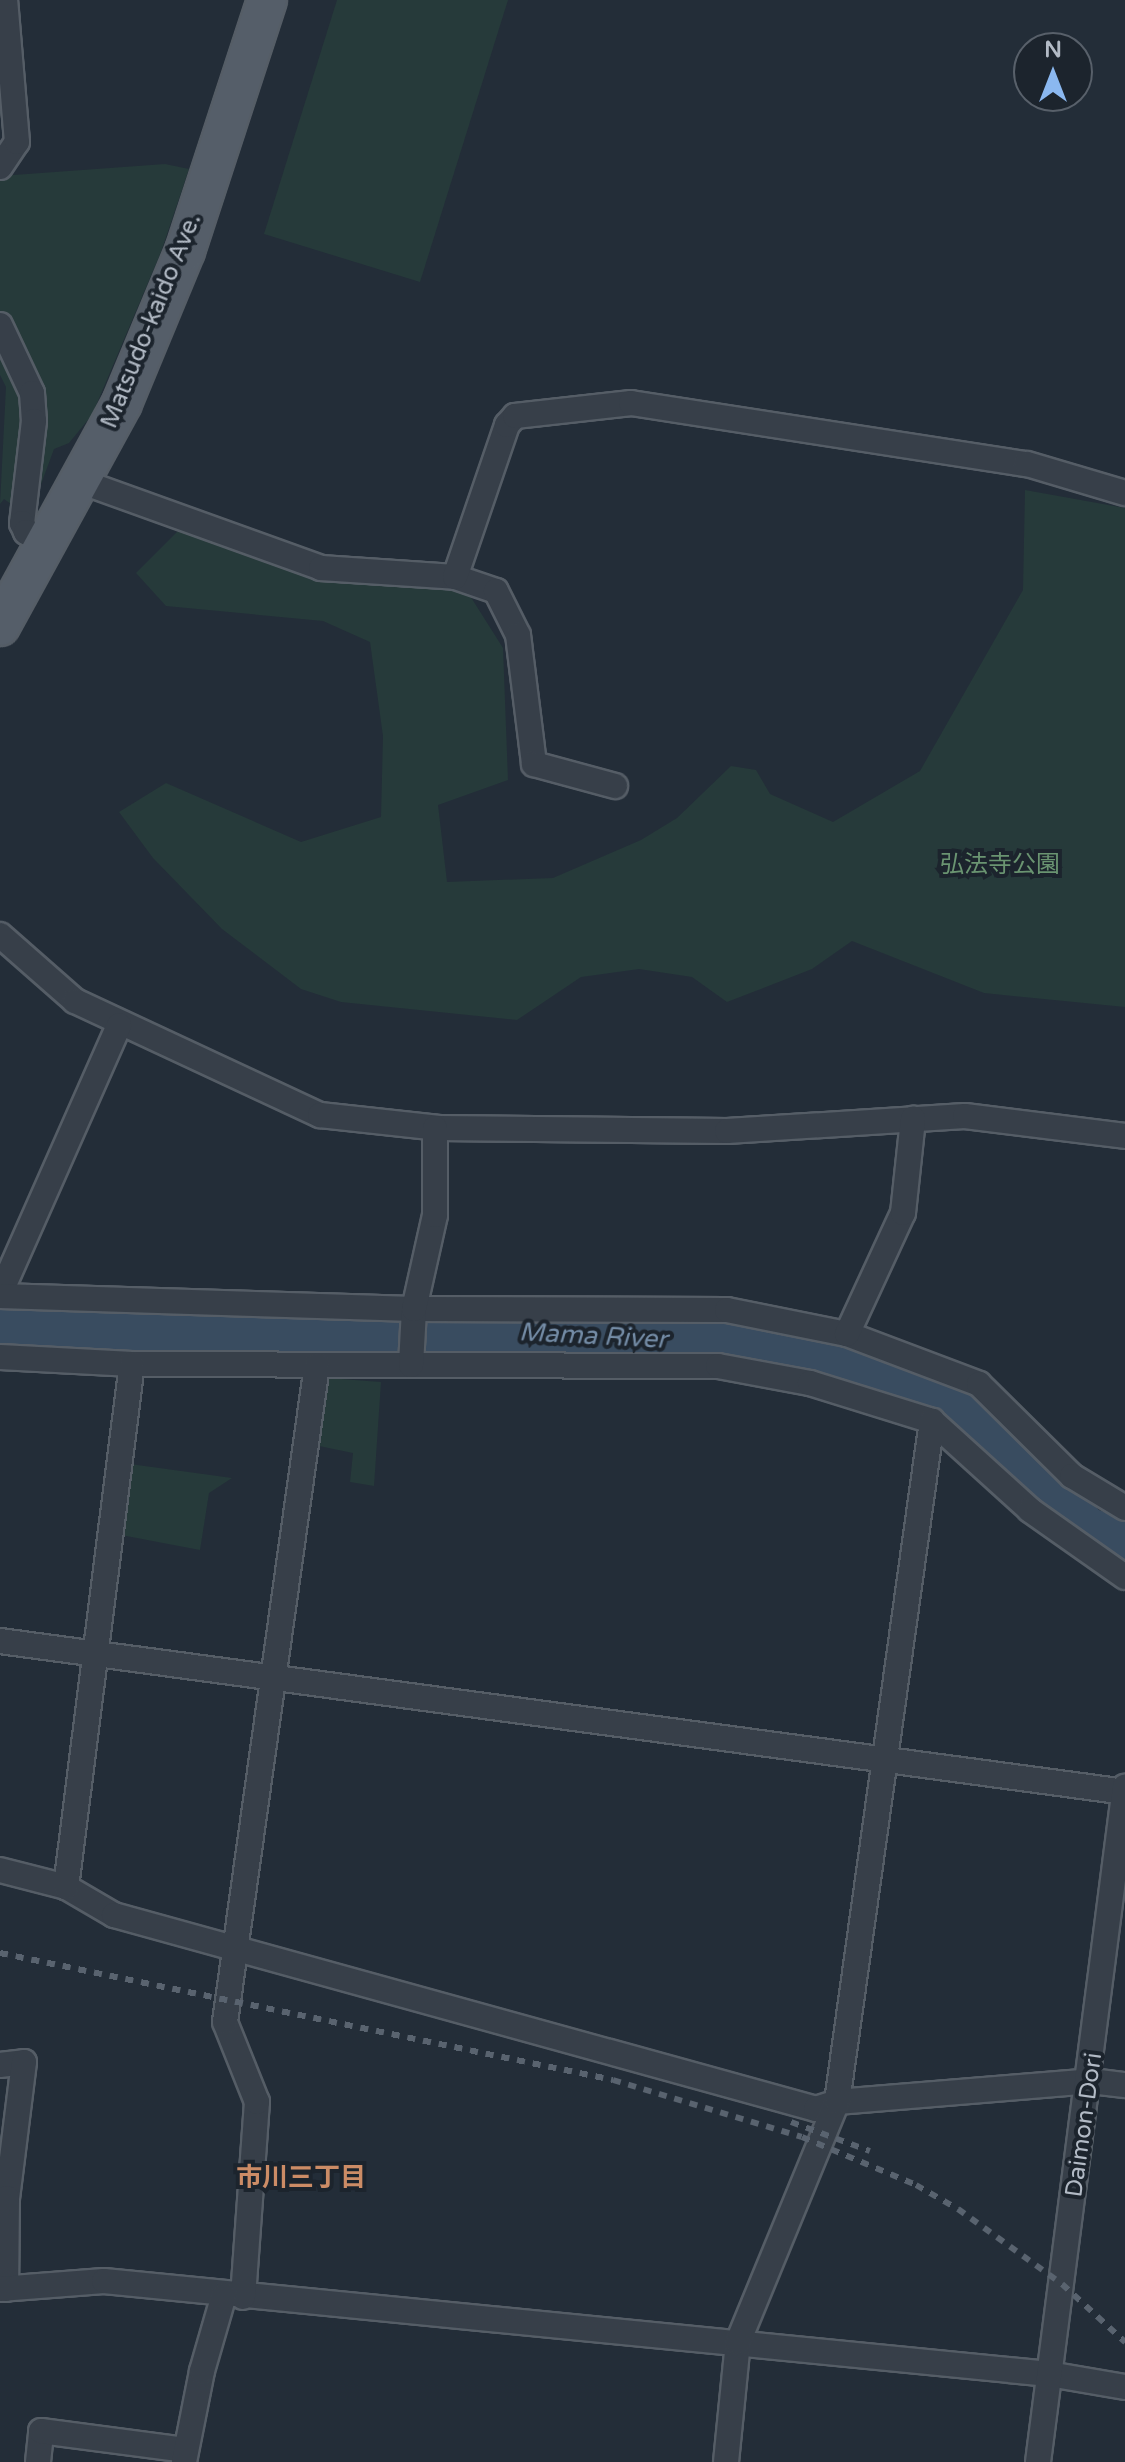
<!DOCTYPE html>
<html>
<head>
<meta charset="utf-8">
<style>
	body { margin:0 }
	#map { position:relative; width:1125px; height:2462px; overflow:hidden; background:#232d38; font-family:"Varela Round","Noto Sans JP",sans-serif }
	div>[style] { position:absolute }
	.green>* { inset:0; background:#263a3a }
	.water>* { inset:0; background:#394c60 }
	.roads { filter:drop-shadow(2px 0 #555d66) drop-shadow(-2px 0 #555d66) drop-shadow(0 2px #555d66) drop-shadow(0 -2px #555d66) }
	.street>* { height:24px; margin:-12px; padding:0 12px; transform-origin:12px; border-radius:12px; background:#373f49 }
	.primary>* { height:38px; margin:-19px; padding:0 19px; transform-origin:19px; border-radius:19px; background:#555e69 }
	.rail>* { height:6px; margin-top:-3px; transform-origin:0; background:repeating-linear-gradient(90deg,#59636f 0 8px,transparent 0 16px) }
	span { translate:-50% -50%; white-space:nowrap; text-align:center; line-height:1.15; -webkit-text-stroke:8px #1c242d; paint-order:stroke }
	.street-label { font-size:24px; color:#b2bac5 }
	.park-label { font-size:24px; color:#6a9471 }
	.water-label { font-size:26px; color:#748ca6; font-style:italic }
	.neighbourhood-label { font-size:26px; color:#cc8c66; font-weight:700 }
	.north { position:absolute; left:1013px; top:32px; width:80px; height:80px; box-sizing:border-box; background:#1c242d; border:2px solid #58606a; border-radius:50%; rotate:0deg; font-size:22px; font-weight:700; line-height:32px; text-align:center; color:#b2bac5 }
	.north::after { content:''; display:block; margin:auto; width:28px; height:36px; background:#8bb8f0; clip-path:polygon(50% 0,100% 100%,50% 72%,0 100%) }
</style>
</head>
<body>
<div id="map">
	<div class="green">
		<div style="clip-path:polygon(337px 0,508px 0,420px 282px,264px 234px)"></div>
		<div style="clip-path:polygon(165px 164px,189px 169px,161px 252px,92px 415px,69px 443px,54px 449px,29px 517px,4px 499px,0 504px,6px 387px,0 375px,0 176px)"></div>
		<div style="clip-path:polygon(1025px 490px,1125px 508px,1125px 1007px,984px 993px,852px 941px,812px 969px,727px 1002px,692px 977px,639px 969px,581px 977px,517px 1020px,341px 1002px,301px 989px,222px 929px,153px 858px,119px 812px,166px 783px,301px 842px,381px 817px,383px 736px,370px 642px,323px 621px,166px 606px,136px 573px,181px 528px,314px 577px,467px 591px,503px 648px,508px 780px,438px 805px,447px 882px,553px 878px,641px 840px,677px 818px,731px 766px,756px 770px,770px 794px,833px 822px,920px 771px,1023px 590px)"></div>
		<div style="clip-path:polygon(328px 1378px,381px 1382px,374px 1486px,350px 1482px,353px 1453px,319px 1446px)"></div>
		<div style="clip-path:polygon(130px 1464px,232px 1478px,209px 1493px,200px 1550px,121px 1535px)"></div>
	</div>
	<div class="water">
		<div style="clip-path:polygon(0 1307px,724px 1319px,842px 1346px,970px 1391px,1099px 1510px,1125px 1520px,1125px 1566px,1035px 1501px,937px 1412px,833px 1381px,0 1346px)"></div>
	</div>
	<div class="roads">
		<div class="street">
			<div style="left:0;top:167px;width:30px;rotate:-56deg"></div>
			<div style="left:17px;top:142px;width:143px;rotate:-94.8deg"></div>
			<div style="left:0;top:325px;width:75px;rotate:64.8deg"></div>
			<div style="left:32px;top:393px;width:28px;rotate:86deg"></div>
			<div style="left:34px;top:421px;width:103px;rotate:96.7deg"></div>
			<div style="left:22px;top:523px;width:10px;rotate:66deg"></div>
			<div style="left:26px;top:532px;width:22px;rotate:30deg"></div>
			<div style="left:77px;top:480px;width:259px;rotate:19.8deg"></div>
			<div style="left:321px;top:568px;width:134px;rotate:3.8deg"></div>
			<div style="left:455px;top:577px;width:43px;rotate:18.9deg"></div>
			<div style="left:496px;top:591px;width:49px;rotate:63.4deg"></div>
			<div style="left:518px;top:635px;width:130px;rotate:82.9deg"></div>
			<div style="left:534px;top:764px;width:84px;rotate:15.2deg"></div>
			<div style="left:455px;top:577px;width:161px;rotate:-71.1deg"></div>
			<div style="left:507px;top:425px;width:12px;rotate:-48deg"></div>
			<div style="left:515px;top:416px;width:117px;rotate:-6.4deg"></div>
			<div style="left:631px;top:403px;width:401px;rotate:8.8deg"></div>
			<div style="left:1027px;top:464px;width:102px;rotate:16.5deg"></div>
			<div style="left:0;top:935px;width:100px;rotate:41.3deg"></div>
			<div style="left:75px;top:1001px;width:270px;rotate:25deg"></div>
			<div style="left:320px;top:1115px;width:120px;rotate:6.2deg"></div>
			<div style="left:439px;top:1128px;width:288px;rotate:0.6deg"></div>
			<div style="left:727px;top:1131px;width:238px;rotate:-3.6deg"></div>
			<div style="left:965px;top:1116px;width:161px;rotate:7.1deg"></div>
			<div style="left:0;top:1294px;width:294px;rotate:-66.1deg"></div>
			<div style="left:0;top:1296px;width:414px;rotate:1.8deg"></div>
			<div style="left:414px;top:1309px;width:313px;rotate:0.2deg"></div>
			<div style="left:727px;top:1310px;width:122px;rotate:11.3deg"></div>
			<div style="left:847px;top:1334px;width:141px;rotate:20.7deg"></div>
			<div style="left:979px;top:1384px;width:131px;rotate:44.7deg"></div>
			<div style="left:1072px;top:1476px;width:62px;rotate:31.1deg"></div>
			<div style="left:847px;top:1334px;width:133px;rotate:-65.2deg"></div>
			<div style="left:903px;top:1213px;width:95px;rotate:-83.9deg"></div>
			<div style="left:0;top:1357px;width:132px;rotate:3deg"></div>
			<div style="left:132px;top:1364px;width:586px;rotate:0.2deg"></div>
			<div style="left:718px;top:1366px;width:94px;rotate:10.5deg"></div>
			<div style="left:810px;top:1383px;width:128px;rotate:17.3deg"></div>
			<div style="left:932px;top:1421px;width:132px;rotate:42.2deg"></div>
			<div style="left:1030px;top:1510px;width:116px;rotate:35.2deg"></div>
			<div style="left:411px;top:1365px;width:56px;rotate:-86.9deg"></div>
			<div style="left:414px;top:1309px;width:96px;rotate:-77.4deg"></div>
			<div style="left:435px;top:1215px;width:87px;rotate:-90deg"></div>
			<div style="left:0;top:1641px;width:1135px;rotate:7.64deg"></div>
			<div style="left:0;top:1870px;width:68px;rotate:14.4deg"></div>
			<div style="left:66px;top:1887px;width:56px;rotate:30.3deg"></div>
			<div style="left:114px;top:1915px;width:728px;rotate:15.45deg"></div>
			<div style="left:816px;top:2109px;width:22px;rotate:-18deg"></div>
			<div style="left:837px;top:2102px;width:255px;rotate:-4.7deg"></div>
			<div style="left:1091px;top:2081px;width:34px;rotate:7deg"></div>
			<div style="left:66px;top:1887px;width:527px;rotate:-82.81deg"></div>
			<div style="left:0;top:2065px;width:24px;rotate:-7deg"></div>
			<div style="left:24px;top:2062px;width:137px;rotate:97.1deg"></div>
			<div style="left:7px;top:2198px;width:91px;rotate:90.6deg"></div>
			<div style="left:0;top:2289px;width:104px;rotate:-4.4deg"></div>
			<div style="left:104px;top:2281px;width:950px;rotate:5.62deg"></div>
			<div style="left:1049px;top:2374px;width:77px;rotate:9.7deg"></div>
			<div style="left:243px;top:2297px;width:196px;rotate:-85.9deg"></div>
			<div style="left:257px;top:2102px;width:86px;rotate:-111.8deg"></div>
			<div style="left:225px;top:2022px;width:663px;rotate:-82.03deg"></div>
			<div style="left:38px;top:2462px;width:31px;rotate:-84deg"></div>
			<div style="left:41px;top:2431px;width:145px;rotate:7.5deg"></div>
			<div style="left:184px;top:2462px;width:93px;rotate:-78.8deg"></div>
			<div style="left:202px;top:2371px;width:79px;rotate:-73.9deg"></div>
			<div style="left:726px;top:2462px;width:121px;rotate:-84.3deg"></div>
			<div style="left:738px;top:2342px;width:260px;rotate:-67.6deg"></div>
			<div style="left:837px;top:2102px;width:688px;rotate:-82.06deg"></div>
			<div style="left:1038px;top:2462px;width:681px;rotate:-82.66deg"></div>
		</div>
		<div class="primary">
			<div style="left:0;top:626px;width:254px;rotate:-61.3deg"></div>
			<div style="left:122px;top:403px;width:165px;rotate:-67.5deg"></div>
			<div style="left:185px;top:251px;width:264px;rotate:-71.9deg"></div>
		</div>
	</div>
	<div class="rail">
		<div style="left:0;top:1953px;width:626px;rotate:11.7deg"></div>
		<div style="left:613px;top:2080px;width:197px;rotate:16.8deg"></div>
		<div style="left:802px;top:2137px;width:124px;rotate:22.8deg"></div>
		<div style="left:916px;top:2185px;width:48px;rotate:29.7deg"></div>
		<div style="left:958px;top:2209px;width:128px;rotate:35.8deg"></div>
		<div style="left:1062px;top:2284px;width:86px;rotate:42.6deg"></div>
		<div style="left:791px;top:2122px;width:84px;rotate:20.2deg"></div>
	</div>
	<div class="street-label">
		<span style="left:151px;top:321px;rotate:-68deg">Matsudo-kaido Ave.</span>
		<span style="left:1084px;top:2125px;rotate:-82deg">Daimon-Dori</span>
	</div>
	<div class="park-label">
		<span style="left:1000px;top:865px">弘法寺公園</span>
	</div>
	<div class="water-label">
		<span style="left:593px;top:1336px;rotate:3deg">Mama River</span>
	</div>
	<div class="neighbourhood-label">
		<span style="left:301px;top:2178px">市川三丁目</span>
	</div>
	<div class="north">N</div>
</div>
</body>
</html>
